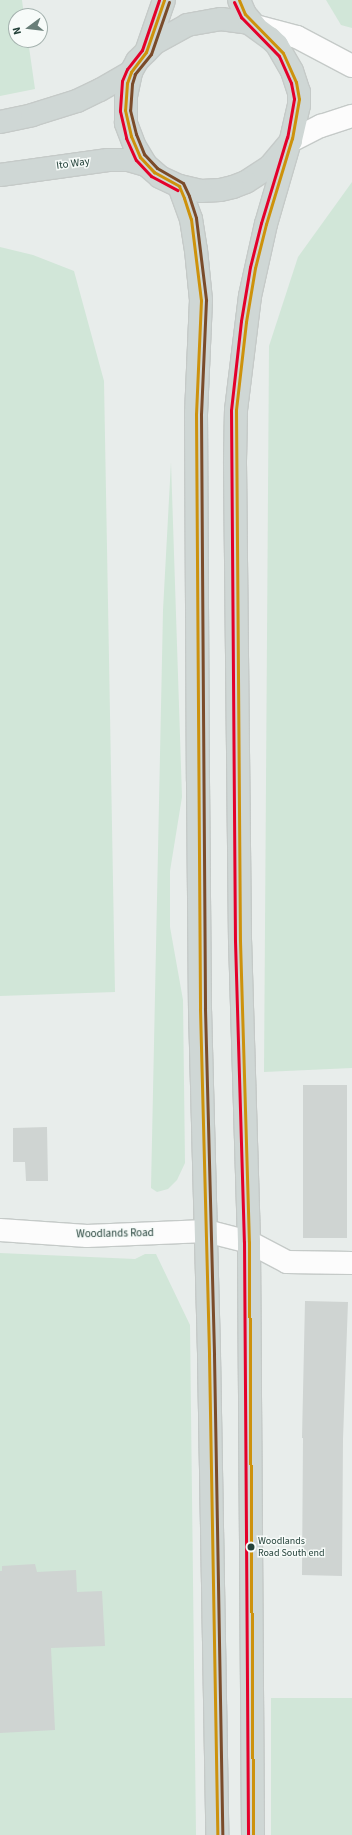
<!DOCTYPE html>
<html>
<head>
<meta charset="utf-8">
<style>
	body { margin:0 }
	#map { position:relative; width:352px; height:1835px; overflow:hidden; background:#e8edeb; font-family:"Source Sans 3",sans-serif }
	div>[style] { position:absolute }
	.green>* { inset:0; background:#d1e6d8; transform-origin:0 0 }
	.building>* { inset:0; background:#cfd4d2; transform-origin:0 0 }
	.roads { filter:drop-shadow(1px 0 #c5cac8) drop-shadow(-1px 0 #c5cac8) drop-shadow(0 1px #c5cac8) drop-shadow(0 -1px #c5cac8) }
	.street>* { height:22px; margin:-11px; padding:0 11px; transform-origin:11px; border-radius:11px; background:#fcfcfc }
	.secondary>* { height:22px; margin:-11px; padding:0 11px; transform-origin:11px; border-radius:11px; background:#fcfcfc }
	.primary>* { height:22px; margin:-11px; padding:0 11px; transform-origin:11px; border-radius:11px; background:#cfd7d5 }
	.bus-1>* { height:3px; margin:-1.5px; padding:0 1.5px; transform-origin:1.5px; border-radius:1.5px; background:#cd920c }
	.bus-2>* { height:3px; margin:-1.5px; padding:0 1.5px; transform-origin:1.5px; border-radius:1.5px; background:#e4002b }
	.bus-3>* { height:3px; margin:-1.5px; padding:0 1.5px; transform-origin:1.5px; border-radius:1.5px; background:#7a4b2a }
	.dots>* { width:11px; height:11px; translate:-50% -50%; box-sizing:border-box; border:2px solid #f7fbf9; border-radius:50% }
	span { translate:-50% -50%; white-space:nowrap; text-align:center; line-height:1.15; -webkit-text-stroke:3px #f7fbf9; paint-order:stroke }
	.bus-label { font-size:10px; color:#24423a }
	.left { translate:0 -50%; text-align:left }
	.street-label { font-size:11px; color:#24423a }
	.north { position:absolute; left:8px; top:8px; width:40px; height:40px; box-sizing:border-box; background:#f7fbf9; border:1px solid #a3b1ad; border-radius:50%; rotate:255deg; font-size:11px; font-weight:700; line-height:16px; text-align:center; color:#24423a }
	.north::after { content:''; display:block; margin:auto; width:14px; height:18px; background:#697e78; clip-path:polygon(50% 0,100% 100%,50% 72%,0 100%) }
</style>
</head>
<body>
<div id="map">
	<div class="green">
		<div style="clip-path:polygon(0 0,22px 0,24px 16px,16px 16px,16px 40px,28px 40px,35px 89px,0 96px)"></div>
		<div style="clip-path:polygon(326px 0,352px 0,352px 28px,341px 25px)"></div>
		<div style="clip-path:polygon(352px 182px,352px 1068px,264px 1072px,269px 346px,298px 257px)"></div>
		<div style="clip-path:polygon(0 247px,33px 255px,74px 271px,104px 381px,115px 992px,0 996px)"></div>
		<div style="clip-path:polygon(171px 462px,182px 797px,170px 871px,170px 927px,183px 1000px,185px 1163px,177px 1180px,168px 1189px,157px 1192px,151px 1188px,163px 610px)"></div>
		<div style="clip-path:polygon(0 1253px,135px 1259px,145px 1254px,156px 1254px,190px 1325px,196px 1835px,0 1835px)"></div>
		<div style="left:352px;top:1698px;width:137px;height:81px;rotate:90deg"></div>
	</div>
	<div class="building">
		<div style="left:303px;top:1085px;width:44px;height:153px"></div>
		<div style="clip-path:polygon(47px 1127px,48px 1181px,26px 1181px,25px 1162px,13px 1162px,13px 1128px)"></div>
		<div style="clip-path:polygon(305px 1301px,348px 1302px,343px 1439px,342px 1576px,302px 1575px,303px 1438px,302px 1438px)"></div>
		<div style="clip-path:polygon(35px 1564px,37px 1572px,76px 1570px,77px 1592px,102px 1591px,105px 1646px,51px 1648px,55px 1730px,0 1733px,0 1571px,2px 1571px,2px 1566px)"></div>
	</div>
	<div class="roads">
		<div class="street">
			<div style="left:255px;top:26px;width:43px;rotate:14.7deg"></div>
			<div style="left:297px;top:37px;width:62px;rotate:27.8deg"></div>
			<div style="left:291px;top:141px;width:34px;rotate:-27deg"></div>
			<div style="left:321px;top:126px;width:33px;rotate:-18deg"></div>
			<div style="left:249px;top:1242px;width:43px;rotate:27.8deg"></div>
			<div style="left:287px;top:1262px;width:65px;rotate:0.9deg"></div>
		</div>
		<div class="secondary">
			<div style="left:0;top:1230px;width:87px;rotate:3.9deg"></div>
			<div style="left:87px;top:1236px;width:119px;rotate:-2.4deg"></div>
			<div style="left:206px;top:1231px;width:44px;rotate:14.3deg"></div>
		</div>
		<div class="primary">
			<div style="left:239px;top:0;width:15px;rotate:67deg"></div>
			<div style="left:245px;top:14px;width:16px;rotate:50deg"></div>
			<div style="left:221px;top:19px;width:28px;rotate:8deg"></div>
			<div style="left:249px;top:23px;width:26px;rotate:36deg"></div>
			<div style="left:270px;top:38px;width:10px;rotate:45deg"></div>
			<div style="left:277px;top:45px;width:30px;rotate:60deg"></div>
			<div style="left:292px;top:71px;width:22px;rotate:72deg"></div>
			<div style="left:299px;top:92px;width:13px;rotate:90deg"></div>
			<div style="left:299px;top:105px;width:37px;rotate:103deg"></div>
			<div style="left:291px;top:141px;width:34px;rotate:130deg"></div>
			<div style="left:269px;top:167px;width:27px;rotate:147deg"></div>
			<div style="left:246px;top:182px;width:14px;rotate:159deg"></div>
			<div style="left:233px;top:187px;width:13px;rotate:167deg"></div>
			<div style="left:220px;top:190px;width:19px;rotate:177deg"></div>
			<div style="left:201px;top:191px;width:23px;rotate:-167deg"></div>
			<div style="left:179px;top:186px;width:21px;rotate:-155deg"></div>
			<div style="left:160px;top:177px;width:18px;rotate:-139deg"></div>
			<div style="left:146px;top:165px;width:21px;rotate:-121deg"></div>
			<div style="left:135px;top:147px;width:26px;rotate:-111deg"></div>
			<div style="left:126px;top:123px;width:27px;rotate:-90deg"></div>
			<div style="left:126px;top:96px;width:25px;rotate:-78deg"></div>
			<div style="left:131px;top:72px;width:13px;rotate:-61deg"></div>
			<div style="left:137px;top:61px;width:25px;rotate:-45deg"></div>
			<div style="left:155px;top:43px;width:37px;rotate:-29deg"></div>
			<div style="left:187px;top:25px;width:35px;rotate:-10deg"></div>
			<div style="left:146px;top:52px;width:55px;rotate:-70.9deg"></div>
			<div style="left:0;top:122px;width:33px;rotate:-12deg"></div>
			<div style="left:32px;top:115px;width:47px;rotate:-17.3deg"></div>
			<div style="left:77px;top:101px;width:25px;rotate:-26deg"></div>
			<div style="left:100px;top:90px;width:36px;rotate:-30deg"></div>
			<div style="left:0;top:175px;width:109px;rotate:-7.9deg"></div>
			<div style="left:108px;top:160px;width:20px"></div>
			<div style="left:128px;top:160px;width:19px;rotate:16deg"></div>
			<div style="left:179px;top:186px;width:35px;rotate:70deg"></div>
			<div style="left:191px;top:219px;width:31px;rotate:81deg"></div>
			<div style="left:196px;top:250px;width:50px;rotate:84.3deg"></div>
			<div style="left:201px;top:300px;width:114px;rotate:92.5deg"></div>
			<div style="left:196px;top:414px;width:367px;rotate:89.7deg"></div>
			<div style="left:198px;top:781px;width:228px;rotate:89.5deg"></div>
			<div style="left:200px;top:1009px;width:346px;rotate:88.5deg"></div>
			<div style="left:209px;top:1355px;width:480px;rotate:89deg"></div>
			<div style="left:253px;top:1835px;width:593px;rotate:-90.39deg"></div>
			<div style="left:249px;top:1242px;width:301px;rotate:-91.7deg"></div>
			<div style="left:240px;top:941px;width:480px;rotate:-90.6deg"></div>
			<div style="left:235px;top:461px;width:51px;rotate:-88.9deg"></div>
			<div style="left:236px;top:410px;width:115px;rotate:-83deg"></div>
			<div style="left:250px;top:296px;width:74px;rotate:-77.5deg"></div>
			<div style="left:266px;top:224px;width:82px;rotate:-73.8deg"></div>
		</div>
	</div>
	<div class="bus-1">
		<div style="left:164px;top:0;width:55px;rotate:109.1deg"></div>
		<div style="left:146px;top:52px;width:25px;rotate:127deg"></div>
		<div style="left:131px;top:72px;width:12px;rotate:110deg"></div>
		<div style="left:127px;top:83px;width:27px;rotate:94deg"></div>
		<div style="left:125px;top:110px;width:27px;rotate:77deg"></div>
		<div style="left:131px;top:136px;width:23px;rotate:67deg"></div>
		<div style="left:140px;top:157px;width:21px;rotate:47deg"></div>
		<div style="left:154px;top:172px;width:29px;rotate:29deg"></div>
		<div style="left:179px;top:186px;width:13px;rotate:67deg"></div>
		<div style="left:184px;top:198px;width:22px;rotate:72deg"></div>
		<div style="left:191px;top:219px;width:82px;rotate:83deg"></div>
		<div style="left:201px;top:300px;width:114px;rotate:92.5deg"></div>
		<div style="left:196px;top:414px;width:595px;rotate:89.61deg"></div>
		<div style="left:200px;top:1009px;width:346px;rotate:88.5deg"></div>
		<div style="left:209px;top:1355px;width:480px;rotate:89deg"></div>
		<div style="left:239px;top:0;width:15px;rotate:67deg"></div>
		<div style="left:245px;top:14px;width:54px;rotate:45.7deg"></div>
		<div style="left:283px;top:53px;width:32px;rotate:66deg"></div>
		<div style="left:296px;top:82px;width:17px;rotate:80deg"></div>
		<div style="left:299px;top:99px;width:40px;rotate:100deg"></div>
		<div style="left:292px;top:138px;width:90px;rotate:106.8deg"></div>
		<div style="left:266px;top:224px;width:45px;rotate:104deg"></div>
		<div style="left:255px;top:268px;width:55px;rotate:99.5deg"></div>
		<div style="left:246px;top:322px;width:89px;rotate:96.5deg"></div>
		<div style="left:236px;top:410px;width:531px;rotate:89.57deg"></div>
		<div style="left:240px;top:941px;width:301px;rotate:88.3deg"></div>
		<div style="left:249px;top:1242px;width:593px;rotate:89.61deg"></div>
	</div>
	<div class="bus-2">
		<div style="left:159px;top:0;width:53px;rotate:108.8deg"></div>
		<div style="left:142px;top:50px;width:24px;rotate:128deg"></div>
		<div style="left:127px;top:69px;width:13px;rotate:113deg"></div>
		<div style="left:122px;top:81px;width:30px;rotate:94deg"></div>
		<div style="left:120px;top:111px;width:28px;rotate:77deg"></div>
		<div style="left:126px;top:138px;width:24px;rotate:66deg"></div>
		<div style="left:136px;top:160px;width:22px;rotate:47deg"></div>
		<div style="left:151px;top:176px;width:30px;rotate:28deg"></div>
		<div style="left:234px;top:2px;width:17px;rotate:65deg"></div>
		<div style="left:241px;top:17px;width:54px;rotate:45.7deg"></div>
		<div style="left:279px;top:56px;width:30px;rotate:66deg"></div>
		<div style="left:291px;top:83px;width:16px;rotate:79deg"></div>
		<div style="left:294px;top:99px;width:39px;rotate:100deg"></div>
		<div style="left:287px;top:137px;width:90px;rotate:106.8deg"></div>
		<div style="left:261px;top:223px;width:45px;rotate:104deg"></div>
		<div style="left:250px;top:267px;width:55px;rotate:99.5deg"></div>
		<div style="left:241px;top:321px;width:90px;rotate:96.4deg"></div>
		<div style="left:231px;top:410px;width:531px;rotate:89.57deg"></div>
		<div style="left:235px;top:941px;width:301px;rotate:88.3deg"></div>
		<div style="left:244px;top:1242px;width:593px;rotate:89.61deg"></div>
	</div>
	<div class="bus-3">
		<div style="left:169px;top:2px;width:55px;rotate:109.1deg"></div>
		<div style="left:151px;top:54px;width:26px;rotate:129deg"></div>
		<div style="left:135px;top:74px;width:10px;rotate:107deg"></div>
		<div style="left:132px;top:84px;width:26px;rotate:94deg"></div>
		<div style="left:130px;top:110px;width:25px;rotate:76deg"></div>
		<div style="left:136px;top:134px;width:22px;rotate:68deg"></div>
		<div style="left:144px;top:154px;width:19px;rotate:47deg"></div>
		<div style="left:157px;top:168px;width:30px;rotate:30deg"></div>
		<div style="left:183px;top:183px;width:14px;rotate:65deg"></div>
		<div style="left:189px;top:196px;width:23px;rotate:72deg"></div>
		<div style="left:196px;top:218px;width:83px;rotate:83deg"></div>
		<div style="left:206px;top:300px;width:114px;rotate:92.5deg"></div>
		<div style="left:201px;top:414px;width:595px;rotate:89.61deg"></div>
		<div style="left:205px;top:1009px;width:346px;rotate:88.5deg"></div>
		<div style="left:214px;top:1355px;width:480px;rotate:89deg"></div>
	</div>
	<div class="dots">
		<div style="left:251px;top:1547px;background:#24423a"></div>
	</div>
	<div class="bus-label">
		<span class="left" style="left:258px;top:1547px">Woodlands<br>Road South end</span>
	</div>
	<div class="street-label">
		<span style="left:73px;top:164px;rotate:-8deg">Ito Way</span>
		<span style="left:115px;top:1234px;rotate:-1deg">Woodlands Road</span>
	</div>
	<div class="north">N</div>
</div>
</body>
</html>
